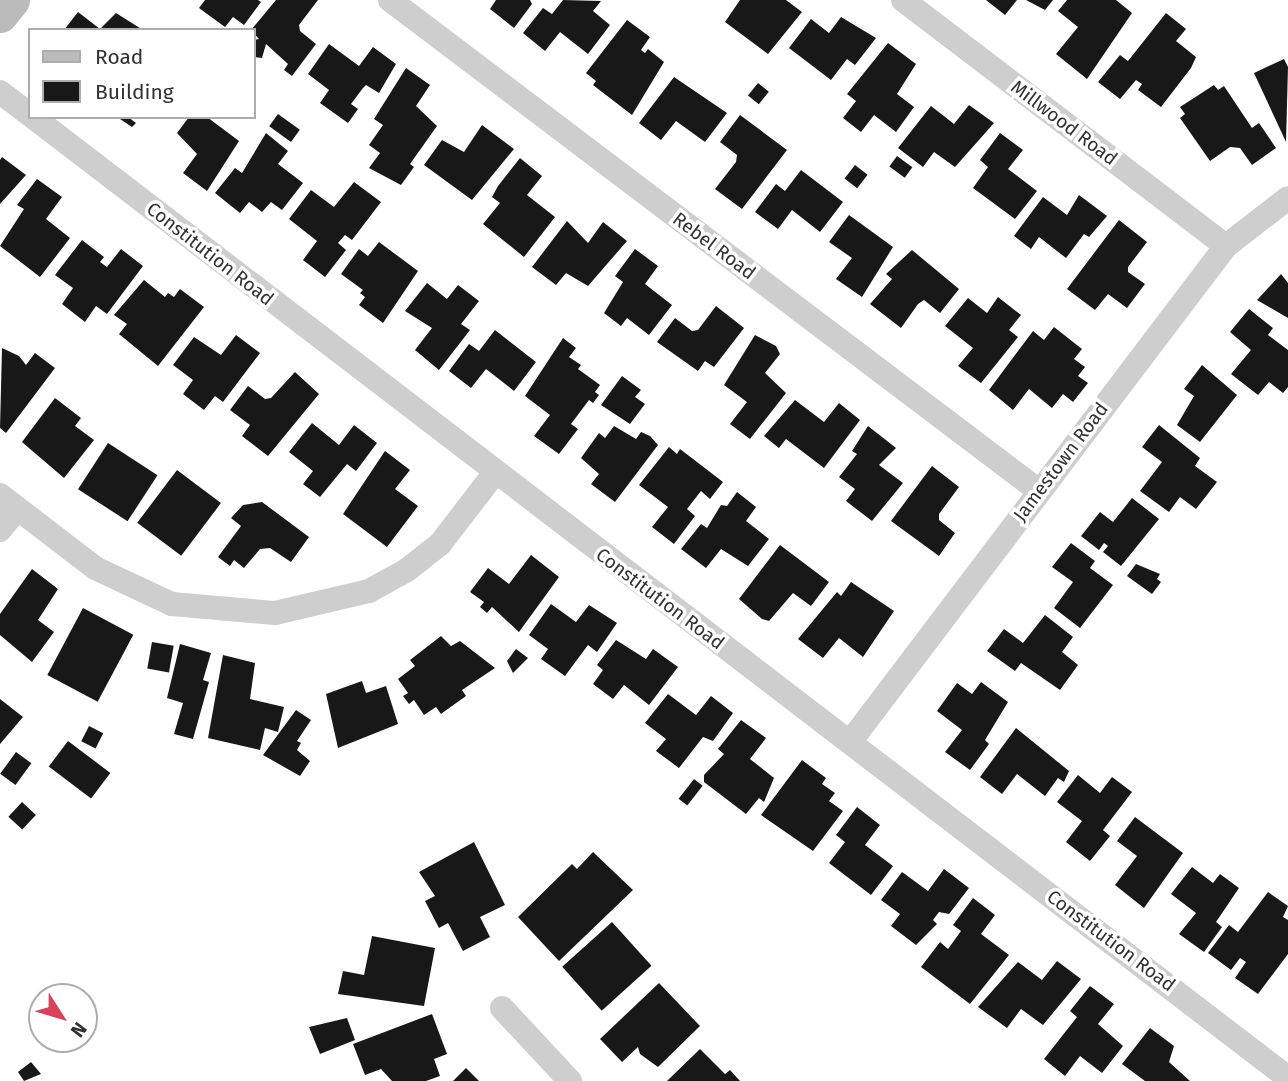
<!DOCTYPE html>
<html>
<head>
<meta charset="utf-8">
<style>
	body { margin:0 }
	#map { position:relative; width:1288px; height:1081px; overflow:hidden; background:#fff; font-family:"Fira Sans",sans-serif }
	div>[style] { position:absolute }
	.building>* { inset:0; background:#181818; transform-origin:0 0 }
	.street>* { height:24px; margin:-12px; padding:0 12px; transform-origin:12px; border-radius:12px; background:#cecece }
	.secondary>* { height:35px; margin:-17.5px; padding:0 17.5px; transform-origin:17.5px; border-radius:17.5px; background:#bbb }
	span { translate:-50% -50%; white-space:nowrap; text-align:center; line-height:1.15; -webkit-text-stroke:7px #fff; paint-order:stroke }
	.street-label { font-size:19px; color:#313131 }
	.legend { position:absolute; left:28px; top:28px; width:228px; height:91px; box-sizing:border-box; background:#fff; border:2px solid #adadad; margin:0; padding:9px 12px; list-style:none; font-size:21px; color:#313131 }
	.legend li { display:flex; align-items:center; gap:14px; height:35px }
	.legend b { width:35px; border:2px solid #adadad }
	.north { position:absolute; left:28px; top:983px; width:70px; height:70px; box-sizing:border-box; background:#fff; border:2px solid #adadad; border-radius:50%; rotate:127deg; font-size:19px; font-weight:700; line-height:28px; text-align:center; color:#313131 }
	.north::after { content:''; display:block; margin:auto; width:24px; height:32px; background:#d94259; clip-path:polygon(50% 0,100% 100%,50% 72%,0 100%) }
</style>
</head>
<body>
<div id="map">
	<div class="building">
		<div style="clip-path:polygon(205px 0,258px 0,261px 2px,244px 25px,233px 17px,225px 27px,199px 8px)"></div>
		<div style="clip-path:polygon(276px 0,318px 0,299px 25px,300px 31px,316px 44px,292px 76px,284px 70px,288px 64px,266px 44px,262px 58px,254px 57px,254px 40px,259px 39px,251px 30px)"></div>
		<div style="clip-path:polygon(496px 0,530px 0,532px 4px,514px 28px,490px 9px)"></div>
		<div style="clip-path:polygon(563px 0,601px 1px,593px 11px,610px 25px,588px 54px,560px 32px,545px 51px,523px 33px,543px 8px,552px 14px)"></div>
		<div style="clip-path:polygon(740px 0,786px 0,802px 12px,768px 54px,725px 22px)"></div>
		<div style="clip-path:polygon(986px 0,1017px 0,1005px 15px)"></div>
		<div style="clip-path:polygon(1026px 0,1053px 0,1045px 10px)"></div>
		<div style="clip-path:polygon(1067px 0,1116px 0,1132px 13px,1087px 79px,1056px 54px,1078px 27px,1058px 11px)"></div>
		<div style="clip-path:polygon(78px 12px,100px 29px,116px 13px,143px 30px,64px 30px)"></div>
		<div style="clip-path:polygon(1166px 13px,1186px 29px,1176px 41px,1196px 57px,1191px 68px,1161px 107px,1138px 90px,1142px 84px,1136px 80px,1120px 99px,1098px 82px,1120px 55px,1128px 61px)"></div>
		<div style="clip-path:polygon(841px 17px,876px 38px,855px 65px,847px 59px,831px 80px,789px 48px,811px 19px,829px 33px)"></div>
		<div style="clip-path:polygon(627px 20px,650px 37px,641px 50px,645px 53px,648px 49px,664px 62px,632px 115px,593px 85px,596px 81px,586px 73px)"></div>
		<div style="clip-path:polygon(888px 43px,916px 64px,897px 94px,914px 107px,896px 132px,874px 115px,861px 132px,843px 118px,856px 101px,847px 94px)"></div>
		<div style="clip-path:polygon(329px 44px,359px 66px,373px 47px,396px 64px,379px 93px,366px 85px,363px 88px,351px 104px,358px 109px,348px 123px,320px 103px,329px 90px,308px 74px)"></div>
		<div style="clip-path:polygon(1284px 59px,1288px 67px,1286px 142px,1254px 73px)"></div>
		<div style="clip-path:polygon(406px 68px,430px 85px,416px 106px,437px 126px,410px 164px,414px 167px,401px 185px,369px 168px,380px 153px,369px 145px,383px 125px,374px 119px)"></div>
		<div style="clip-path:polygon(674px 77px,727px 113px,705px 142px,676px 121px,661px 140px,639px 123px)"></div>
		<div style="left:758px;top:83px;width:14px;height:16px;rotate:39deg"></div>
		<div style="clip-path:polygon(1214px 85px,1218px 90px,1224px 86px,1252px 128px,1259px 123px,1276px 148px,1252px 165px,1240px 148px,1230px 147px,1210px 161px,1180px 118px,1185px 114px,1180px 107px)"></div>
		<div style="clip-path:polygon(969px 105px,994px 123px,955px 167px,934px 152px,923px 167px,898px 148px,931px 106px,954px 124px)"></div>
		<div style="left:278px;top:114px;width:27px;height:15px;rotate:36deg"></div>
		<div style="clip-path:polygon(740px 115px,787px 150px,742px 209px,715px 189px,736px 162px,737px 155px,720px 142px)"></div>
		<div style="clip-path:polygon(117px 117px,128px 117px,136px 123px,132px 127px)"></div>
		<div style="clip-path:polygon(189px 117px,207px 117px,239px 141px,207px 191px,183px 173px,197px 154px,177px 133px)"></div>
		<div style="clip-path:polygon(482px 125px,514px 149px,472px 200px,424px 165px,442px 140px,464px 152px)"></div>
		<div style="clip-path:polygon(266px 133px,288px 151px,278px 164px,303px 183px,282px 210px,271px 202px,262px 212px,249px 202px,240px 213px,215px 193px,235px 168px,242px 173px)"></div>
		<div style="clip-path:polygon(1000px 133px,1023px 150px,1008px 169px,1037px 191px,1015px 219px,973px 188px,988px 167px,980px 160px)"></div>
		<div style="left:897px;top:156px;width:19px;height:13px;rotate:36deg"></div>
		<div style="clip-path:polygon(2px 157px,26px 175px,0 204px,0 160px)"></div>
		<div style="clip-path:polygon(520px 158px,542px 176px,527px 195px,555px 217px,524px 257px,483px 224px,500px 203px,492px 197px,498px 186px)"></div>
		<div style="left:855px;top:165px;width:16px;height:17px;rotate:38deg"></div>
		<div style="clip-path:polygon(801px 170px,843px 202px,820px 232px,792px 210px,778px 229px,755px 212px,776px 184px,785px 191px)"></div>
		<div style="clip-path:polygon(37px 179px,62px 197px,46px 219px,70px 238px,40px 277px,0 246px,24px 209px,17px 205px)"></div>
		<div style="clip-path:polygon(354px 182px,381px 202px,352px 240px,345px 235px,338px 243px,346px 250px,325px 277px,303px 260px,317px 241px,289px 219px,311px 190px,334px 207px)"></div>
		<div style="clip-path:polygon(1079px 195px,1107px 216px,1089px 237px,1084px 234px,1066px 258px,1039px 237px,1031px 249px,1014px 236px,1043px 197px,1067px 215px)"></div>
		<div style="clip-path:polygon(849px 215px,893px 247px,862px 297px,836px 279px,852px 258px,829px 242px)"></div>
		<div style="clip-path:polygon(1119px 220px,1147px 242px,1128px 267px,1128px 272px,1145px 284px,1127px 308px,1108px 294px,1095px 310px,1067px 289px)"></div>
		<div style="clip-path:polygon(567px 221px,588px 243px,603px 222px,627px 241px,588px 286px,566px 273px,556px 285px,532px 267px)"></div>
		<div style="clip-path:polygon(82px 240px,104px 257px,100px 262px,107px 267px,121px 249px,143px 266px,107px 314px,96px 306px,85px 322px,62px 304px,73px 288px,55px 275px)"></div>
		<div style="clip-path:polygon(379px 242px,418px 271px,383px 323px,359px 305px,365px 297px,360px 293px,363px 290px,341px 274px,359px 249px,368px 256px)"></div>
		<div style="clip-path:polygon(635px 249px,658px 266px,645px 284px,672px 305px,649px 335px,627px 318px,621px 326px,604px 313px,623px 282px,615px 276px)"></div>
		<div style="clip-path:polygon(912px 250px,959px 289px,940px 313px,924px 300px,918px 304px,901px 328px,870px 304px,892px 279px,886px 274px)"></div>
		<div style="clip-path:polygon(1281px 274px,1288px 283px,1288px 318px,1257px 300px)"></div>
		<div style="clip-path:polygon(144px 280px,165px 297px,168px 293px,174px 297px,180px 289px,204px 307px,158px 366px,119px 334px,127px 324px,114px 315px)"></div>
		<div style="clip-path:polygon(427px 283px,447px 299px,458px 285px,479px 301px,461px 324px,470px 330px,439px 370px,415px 350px,432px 328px,405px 311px)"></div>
		<div style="clip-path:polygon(998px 297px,1021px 315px,1009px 330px,1018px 337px,981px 383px,958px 366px,973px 348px,945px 326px,968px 298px,987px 313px)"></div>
		<div style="clip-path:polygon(716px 306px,744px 328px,714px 367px,705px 361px,698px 371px,657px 342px,675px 318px,692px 331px,698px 330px)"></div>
		<div style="clip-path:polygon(1249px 309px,1273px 328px,1268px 335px,1288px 350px,1288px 387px,1283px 393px,1269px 382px,1258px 395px,1231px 374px,1251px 350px,1230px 332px)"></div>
		<div style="clip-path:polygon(1054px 327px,1082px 349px,1074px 359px,1085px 367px,1078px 376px,1088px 383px,1073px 402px,1063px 394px,1052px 408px,1029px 389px,1013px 410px,989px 390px,1033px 331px,1044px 340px)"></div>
		<div style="clip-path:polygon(495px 330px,536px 362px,514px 391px,486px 369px,471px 388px,449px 371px,469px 344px,479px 351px)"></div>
		<div style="clip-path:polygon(236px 335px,260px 353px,223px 402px,215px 396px,204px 410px,183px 394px,193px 380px,173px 365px,194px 337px,221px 355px)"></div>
		<div style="clip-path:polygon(755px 335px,776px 346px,780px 354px,765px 373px,786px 393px,750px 439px,730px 424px,747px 402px,724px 385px)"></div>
		<div style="clip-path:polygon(563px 338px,576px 348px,569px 357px,581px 365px,578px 369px,600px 385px,595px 392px,599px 395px,593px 403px,589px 400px,571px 424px,578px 429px,559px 454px,534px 436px,550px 415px,525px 396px)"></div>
		<div style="clip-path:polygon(2px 348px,19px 356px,26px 365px,35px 353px,55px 368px,6px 433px,0 428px)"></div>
		<div style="clip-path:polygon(1202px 365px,1237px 395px,1200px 442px,1177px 425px,1194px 396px,1184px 389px)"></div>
		<div style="clip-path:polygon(295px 372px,319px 394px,268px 456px,242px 436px,250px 425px,230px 410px,248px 386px,265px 399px,271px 398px)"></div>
		<div style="clip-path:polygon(622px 376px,641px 390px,635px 397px,645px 404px,630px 424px,601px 405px)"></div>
		<div style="clip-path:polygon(55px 398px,81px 418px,75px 426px,94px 440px,64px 478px,22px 442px)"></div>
		<div style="clip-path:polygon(795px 400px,824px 422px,839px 403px,860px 420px,824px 468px,786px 439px,779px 448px,764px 436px)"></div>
		<div style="clip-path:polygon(312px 423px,339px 445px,354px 425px,377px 443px,356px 471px,347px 464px,320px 497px,303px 484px,313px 471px,289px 452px)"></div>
		<div style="clip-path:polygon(1159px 425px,1200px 458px,1195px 466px,1217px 482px,1196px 509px,1180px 497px,1169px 512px,1140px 491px,1162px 462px,1142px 447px)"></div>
		<div style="clip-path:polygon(614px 426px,636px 439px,641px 432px,650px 436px,658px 445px,615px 502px,591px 484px,599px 474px,581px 458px,599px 433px,605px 438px)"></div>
		<div style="clip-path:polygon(868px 426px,896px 448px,879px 465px,903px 483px,872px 521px,846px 501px,855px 489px,839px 477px,857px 454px,852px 451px)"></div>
		<div style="left:108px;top:443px;width:59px;height:55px;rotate:33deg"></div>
		<div style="clip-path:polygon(669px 447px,677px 454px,680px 449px,723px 482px,710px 499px,701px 491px,687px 509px,695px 516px,674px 544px,652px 527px,668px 507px,639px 485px)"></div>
		<div style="clip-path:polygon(385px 451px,410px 470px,395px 489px,418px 506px,387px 547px,343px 514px)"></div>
		<div style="clip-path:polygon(932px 466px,959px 487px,939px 514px,939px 520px,955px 533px,939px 556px,891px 521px)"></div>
		<div style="left:177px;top:470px;width:55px;height:66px;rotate:37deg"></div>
		<div style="clip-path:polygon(737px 492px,756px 507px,746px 521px,769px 539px,748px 566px,721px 549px,706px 568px,681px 549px,701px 524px,707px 528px,721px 505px,727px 506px)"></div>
		<div style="clip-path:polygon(1132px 498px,1159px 519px,1121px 566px,1103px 552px,1108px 546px,1104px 543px,1099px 550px,1081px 536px,1100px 512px,1113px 522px)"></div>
		<div style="clip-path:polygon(262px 502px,309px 537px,291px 562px,270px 548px,260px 549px,244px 568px,234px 560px,230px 566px,218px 557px,241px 526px,231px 518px,243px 505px)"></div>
		<div style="clip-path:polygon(1071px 543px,1095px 561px,1090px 568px,1113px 585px,1080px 628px,1054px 608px,1073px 582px,1052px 567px)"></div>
		<div style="clip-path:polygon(780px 545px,829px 582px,811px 606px,793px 593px,769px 621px,762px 619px,739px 599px)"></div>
		<div style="clip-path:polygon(531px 555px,559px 577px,519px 632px,492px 607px,487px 613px,480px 607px,484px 602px,470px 592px,488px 568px,509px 584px)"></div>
		<div style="clip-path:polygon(1136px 564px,1160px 574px,1157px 579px,1161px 582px,1152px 594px,1127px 576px)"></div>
		<div style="clip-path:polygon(32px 569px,58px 589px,38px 620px,54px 632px,32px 662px,0 635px,0 614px)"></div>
		<div style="clip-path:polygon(851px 582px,894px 611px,863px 657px,839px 638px,823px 658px,798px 639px,837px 592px,841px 596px)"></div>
		<div style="clip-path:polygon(551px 604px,576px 622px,589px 605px,617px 623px,597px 652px,588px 645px,565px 676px,541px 659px,548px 649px,529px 635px)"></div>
		<div style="left:83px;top:608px;width:57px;height:76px;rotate:28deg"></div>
		<div style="clip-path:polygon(1045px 615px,1073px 637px,1062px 652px,1078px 665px,1060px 690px,1021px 663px,1015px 671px,987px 651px,1004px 629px,1023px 643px)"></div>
		<div style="clip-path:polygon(441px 636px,451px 646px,460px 641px,495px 668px,462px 690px,466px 696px,445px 711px,441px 714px,436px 707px,424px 715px,414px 700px,409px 704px,403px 696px,408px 693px,398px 679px,415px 666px,410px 660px)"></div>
		<div style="clip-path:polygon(616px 640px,646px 659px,653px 649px,678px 667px,649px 705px,624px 685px,613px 699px,593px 684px,603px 670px,597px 665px)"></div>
		<div style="left:152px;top:642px;width:22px;height:27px;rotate:10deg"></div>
		<div style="clip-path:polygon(180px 644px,211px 653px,203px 680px,209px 682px,193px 739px,174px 734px,183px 703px,167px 698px)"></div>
		<div style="clip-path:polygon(516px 649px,528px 658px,513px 673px,507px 661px)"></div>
		<div style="clip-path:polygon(223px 655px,255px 663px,250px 699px,284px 707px,278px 732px,265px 728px,260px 750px,208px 738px)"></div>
		<div style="clip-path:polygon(362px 681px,366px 693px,386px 686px,398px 724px,338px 748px,326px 694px)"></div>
		<div style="clip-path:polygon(981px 682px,1008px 702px,985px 740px,989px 744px,970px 770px,945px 752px,962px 730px,937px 711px,957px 683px,972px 694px)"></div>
		<div style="clip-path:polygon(668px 694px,696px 715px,711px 696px,733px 713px,713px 741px,703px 737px,679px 768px,656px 751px,666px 739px,645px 723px)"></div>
		<div style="clip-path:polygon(0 699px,23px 717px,0 744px)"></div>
		<div style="clip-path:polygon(296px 710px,311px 720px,297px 741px,301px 743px,297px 750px,310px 761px,300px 776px,263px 755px)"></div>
		<div style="clip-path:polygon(741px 720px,766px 738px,750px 759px,774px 778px,764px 802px,759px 798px,746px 814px,704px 782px,704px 775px,724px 754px,718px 749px)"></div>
		<div style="left:89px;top:726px;width:16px;height:17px;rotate:27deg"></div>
		<div style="clip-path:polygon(1016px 728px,1069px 771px,1064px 782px,1058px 778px,1045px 796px,1017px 774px,1002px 794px,980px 777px)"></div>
		<div style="left:68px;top:741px;width:53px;height:32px;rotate:37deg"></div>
		<div style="left:16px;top:752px;width:19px;height:27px;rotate:36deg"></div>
		<div style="clip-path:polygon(802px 760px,826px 778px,822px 784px,835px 793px,829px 801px,843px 811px,813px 851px,761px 815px)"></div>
		<div style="clip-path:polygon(1078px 775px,1100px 793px,1112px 777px,1132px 792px,1103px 830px,1110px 836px,1090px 861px,1066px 842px,1082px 821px,1057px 802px)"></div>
		<div style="left:694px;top:779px;width:11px;height:25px;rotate:38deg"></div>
		<div style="left:22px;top:802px;width:19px;height:20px;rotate:43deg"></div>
		<div style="clip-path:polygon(857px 807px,880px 825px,865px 845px,893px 866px,871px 895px,829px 863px,845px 842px,836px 835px)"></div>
		<div style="clip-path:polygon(1135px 817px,1183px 853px,1144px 908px,1115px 885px,1137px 856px,1117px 841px)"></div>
		<div style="clip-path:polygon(474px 842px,505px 905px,480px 917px,490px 937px,463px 951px,448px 923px,439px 928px,425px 901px,435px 896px,419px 872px)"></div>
		<div style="clip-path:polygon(593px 852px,633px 890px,559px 961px,518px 917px,572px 864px,577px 869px)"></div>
		<div style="clip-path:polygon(1192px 867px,1213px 883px,1220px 874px,1239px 888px,1216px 922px,1222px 927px,1204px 952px,1179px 934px,1196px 913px,1171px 894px)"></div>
		<div style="clip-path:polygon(944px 869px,969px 888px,949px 914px,939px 912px,933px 920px,937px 924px,916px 945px,891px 926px,900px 914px,881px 900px,902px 872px,928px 891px)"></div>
		<div style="clip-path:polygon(1268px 892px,1288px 906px,1283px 917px,1288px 920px,1288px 954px,1258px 994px,1235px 978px,1246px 962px,1240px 958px,1231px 970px,1208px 953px,1229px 925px,1238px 932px)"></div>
		<div style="clip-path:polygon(973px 898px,995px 915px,981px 934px,1009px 955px,970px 1004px,921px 967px,940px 942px,948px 949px,961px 931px,953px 925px)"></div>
		<div style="left:612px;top:922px;width:59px;height:67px;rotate:48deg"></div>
		<div style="clip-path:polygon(372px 936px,435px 948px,424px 1006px,338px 994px,343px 971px,364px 975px)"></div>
		<div style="clip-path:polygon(1057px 961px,1081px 979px,1043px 1025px,1021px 1009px,1007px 1028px,978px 1007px,1018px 962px,1042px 980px)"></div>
		<div style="clip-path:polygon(659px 983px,700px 1026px,658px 1067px,640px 1054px,638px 1047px,622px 1062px,600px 1039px)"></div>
		<div style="clip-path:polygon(1090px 986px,1114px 1004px,1098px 1024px,1123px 1046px,1102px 1073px,1080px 1056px,1065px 1076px,1044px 1059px,1077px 1017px,1070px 1011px)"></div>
		<div style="clip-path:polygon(432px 1014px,447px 1054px,434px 1059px,440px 1076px,426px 1081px,392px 1081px,381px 1069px,365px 1075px,353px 1044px)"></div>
		<div style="clip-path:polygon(347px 1018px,355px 1040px,320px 1054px,309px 1027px)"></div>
		<div style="clip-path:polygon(1150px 1028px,1174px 1046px,1169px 1062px,1190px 1081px,1145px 1081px,1122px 1064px)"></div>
		<div style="clip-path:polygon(700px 1049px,725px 1074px,730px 1070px,740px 1081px,667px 1081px)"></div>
		<div style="clip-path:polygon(31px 1062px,41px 1074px,24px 1081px,18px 1072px)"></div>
		<div style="clip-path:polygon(466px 1068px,479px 1081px,453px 1081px)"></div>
	</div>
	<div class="street">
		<div style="left:390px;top:0;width:814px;rotate:37.11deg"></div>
		<div style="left:903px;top:0;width:406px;rotate:37.3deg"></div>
		<div style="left:0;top:92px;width:38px;rotate:37deg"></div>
		<div style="left:33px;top:117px;width:1581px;rotate:37.44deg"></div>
		<div style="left:0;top:495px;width:120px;rotate:37.5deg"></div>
		<div style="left:95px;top:568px;width:85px;rotate:25.1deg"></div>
		<div style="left:172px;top:604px;width:103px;rotate:5deg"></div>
		<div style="left:275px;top:613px;width:97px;rotate:-13.2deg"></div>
		<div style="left:369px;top:591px;width:43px;rotate:-28.9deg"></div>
		<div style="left:407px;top:570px;width:42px;rotate:-38.2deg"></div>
		<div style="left:440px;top:544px;width:88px;rotate:-52.4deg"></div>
		<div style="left:0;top:530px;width:27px;rotate:-51deg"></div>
		<div style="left:850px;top:742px;width:622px;rotate:-52.84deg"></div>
		<div style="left:1226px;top:246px;width:78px;rotate:-37.7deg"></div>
		<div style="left:502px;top:1008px;width:100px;rotate:47deg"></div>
	</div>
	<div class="secondary">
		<div style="left:0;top:15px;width:19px;rotate:-51deg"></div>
	</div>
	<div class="street-label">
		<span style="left:1064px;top:123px;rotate:37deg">Millwood Road</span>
		<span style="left:714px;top:246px;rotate:37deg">Rebel Road</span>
		<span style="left:210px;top:254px;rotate:38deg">Constitution Road</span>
		<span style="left:1061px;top:462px;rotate:-53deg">Jamestown Road</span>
		<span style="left:660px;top:599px;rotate:37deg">Constitution Road</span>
		<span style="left:1111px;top:941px;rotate:37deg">Constitution Road</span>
	</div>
	<ul class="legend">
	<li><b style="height:9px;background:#bbb"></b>Road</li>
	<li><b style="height:19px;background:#181818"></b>Building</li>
	</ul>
	<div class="north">N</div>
</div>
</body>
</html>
